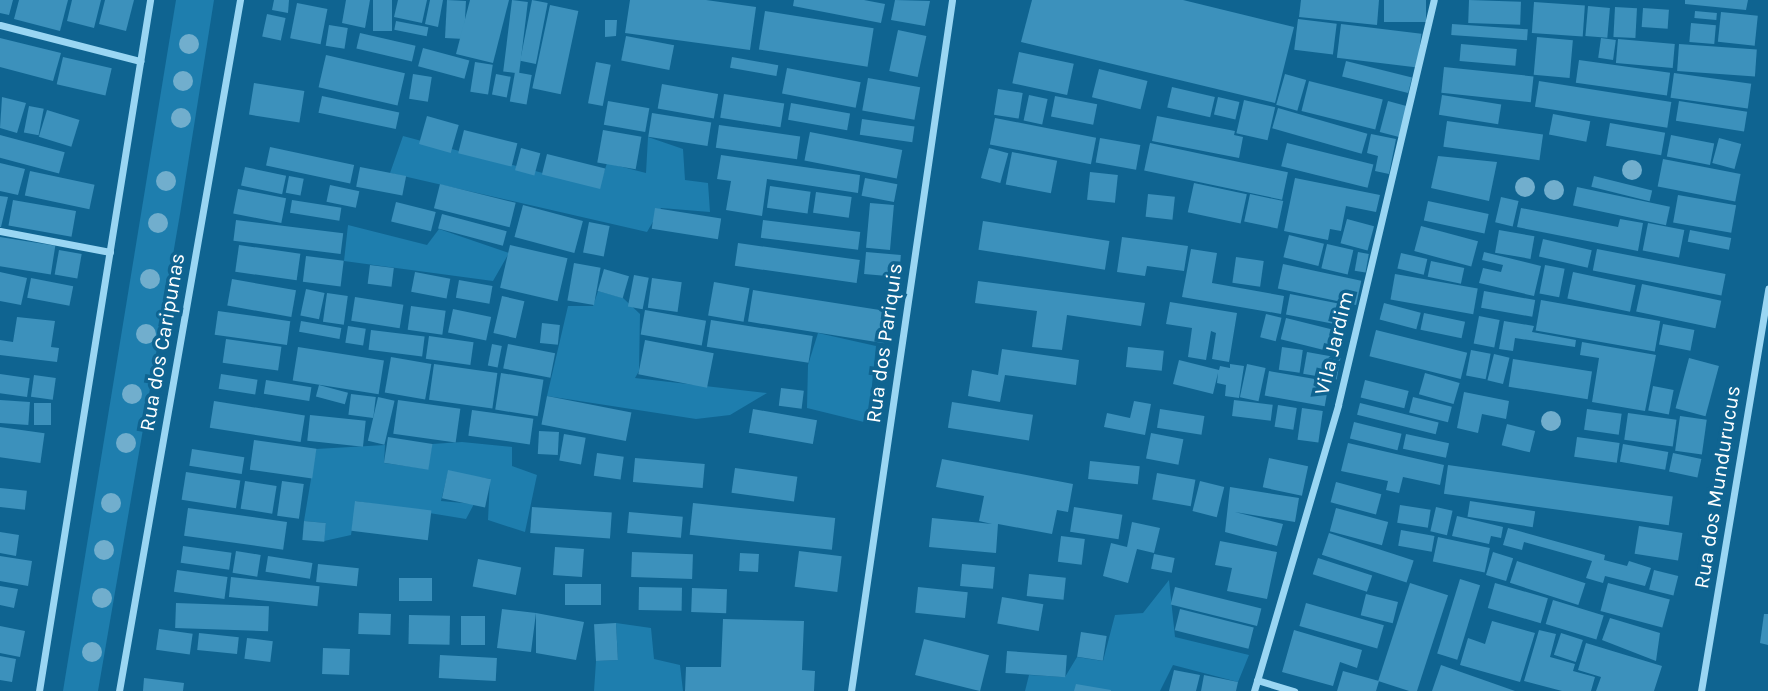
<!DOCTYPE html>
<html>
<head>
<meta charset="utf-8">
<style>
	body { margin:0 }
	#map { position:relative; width:1768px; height:691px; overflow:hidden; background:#0f6491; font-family:Karla,sans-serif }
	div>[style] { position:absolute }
	.green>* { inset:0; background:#1e7eae }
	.building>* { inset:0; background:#3c91bc; transform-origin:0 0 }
	.street>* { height:7px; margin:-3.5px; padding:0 3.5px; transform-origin:3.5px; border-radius:3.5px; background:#9ad6f3 }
	.trees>* { width:20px; height:20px; margin:-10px; border-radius:50%; background:#71aecd }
	span { translate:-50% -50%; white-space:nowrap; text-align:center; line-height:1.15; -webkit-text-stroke:7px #0f6491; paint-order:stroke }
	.street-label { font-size:21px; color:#fff }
</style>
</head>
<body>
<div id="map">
	<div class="green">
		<div style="clip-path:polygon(176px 0,214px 0,180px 214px,98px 691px,63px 691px)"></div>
		<div style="clip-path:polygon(403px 136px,599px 188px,607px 163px,646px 173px,648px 137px,683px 149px,685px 180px,708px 183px,710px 212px,661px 208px,647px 232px,390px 173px)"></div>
		<div style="clip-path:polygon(348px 225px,427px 245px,439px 229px,509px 253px,493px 281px,344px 261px)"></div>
		<div style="clip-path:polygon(598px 291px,623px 298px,640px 314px,639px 371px,635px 378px,767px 393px,730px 415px,696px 419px,547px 396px,568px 306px,593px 306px)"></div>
		<div style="clip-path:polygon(818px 333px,876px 346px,868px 423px,807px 408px,808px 365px)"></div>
		<div style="clip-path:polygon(462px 442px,512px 447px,512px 466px,537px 475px,525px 532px,488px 520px,490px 479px,448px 472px,441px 501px,474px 504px,466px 519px,356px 501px,351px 535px,324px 541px,326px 523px,304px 521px,316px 449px,385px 445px,384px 463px,428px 469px,432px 444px)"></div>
		<div style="clip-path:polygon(1169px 580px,1175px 637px,1249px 655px,1238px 682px,1173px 665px,1160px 691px,1025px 691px,1029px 675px,1065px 677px,1077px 657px,1103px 661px,1115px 615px,1143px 613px)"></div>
		<div style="clip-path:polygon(616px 623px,651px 628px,654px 659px,680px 665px,683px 691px,594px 691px,596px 661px,618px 660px)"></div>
	</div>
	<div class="building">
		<div style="clip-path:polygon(0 0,13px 0,9px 15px,0 13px)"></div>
		<div style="clip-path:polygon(19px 0,68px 0,60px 31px,14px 19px)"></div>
		<div style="clip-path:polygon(72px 0,101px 0,94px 28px,67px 21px)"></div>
		<div style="clip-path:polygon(105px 0,134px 0,126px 31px,99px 24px)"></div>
		<div style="clip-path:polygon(274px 0,289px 0,288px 13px,272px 10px)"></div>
		<div style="clip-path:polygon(346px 0,370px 0,365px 28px,342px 23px)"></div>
		<div style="left:373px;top:0;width:19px;height:31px"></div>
		<div style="clip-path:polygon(398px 0,427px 0,422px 23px,394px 17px)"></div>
		<div style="clip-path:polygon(430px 0,443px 0,438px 27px,425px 24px)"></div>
		<div style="left:447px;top:0;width:19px;height:38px;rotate:3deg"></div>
		<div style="clip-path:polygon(470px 0,509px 0,493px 63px,456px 54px)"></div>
		<div style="left:512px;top:0;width:16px;height:72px;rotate:7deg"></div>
		<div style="left:532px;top:0;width:16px;height:62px;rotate:11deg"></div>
		<div style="clip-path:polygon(630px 0,706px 0,756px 7px,750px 50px,625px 33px)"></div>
		<div style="clip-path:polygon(794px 0,864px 0,885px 4px,881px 23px,793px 6px)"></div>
		<div style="clip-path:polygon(895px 0,930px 1px,925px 26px,891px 20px)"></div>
		<div style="clip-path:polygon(1032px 0,1183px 0,1294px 27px,1275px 103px,1021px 42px)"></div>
		<div style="clip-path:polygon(1301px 0,1379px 0,1377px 25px,1299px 17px)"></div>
		<div style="left:1384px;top:0;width:42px;height:22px"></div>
		<div style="left:1469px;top:0;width:52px;height:23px;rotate:2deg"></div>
		<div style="clip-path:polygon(1685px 0,1748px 0,1746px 10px,1685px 4px)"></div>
		<div style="left:1534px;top:2px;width:51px;height:31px;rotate:4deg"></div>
		<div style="left:297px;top:3px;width:31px;height:36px;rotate:11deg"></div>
		<div style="left:550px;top:5px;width:29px;height:85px;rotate:12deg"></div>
		<div style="left:1588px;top:6px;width:22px;height:30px;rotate:5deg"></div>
		<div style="left:1615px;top:7px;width:22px;height:30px;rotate:3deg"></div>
		<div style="left:1643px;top:8px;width:26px;height:19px;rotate:4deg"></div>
		<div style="left:765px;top:11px;width:110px;height:39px;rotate:9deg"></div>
		<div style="left:1695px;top:11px;width:22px;height:7px;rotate:5deg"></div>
		<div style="left:1721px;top:12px;width:37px;height:30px;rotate:6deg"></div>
		<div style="left:267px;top:14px;width:19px;height:23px;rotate:12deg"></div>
		<div style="left:1298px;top:19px;width:39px;height:31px;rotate:7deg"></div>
		<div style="clip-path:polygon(605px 20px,617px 20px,616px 36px,605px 37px)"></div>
		<div style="left:396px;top:21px;width:33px;height:9px;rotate:11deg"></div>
		<div style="left:1691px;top:23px;width:25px;height:19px;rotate:5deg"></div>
		<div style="left:1341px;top:24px;width:81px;height:34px;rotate:7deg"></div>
		<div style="left:1452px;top:24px;width:76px;height:11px;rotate:4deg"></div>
		<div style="left:329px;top:25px;width:19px;height:21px;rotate:9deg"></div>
		<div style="left:898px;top:30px;width:29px;height:42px;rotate:12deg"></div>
		<div style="left:360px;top:33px;width:57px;height:16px;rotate:13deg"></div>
		<div style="left:626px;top:36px;width:49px;height:25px;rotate:11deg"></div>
		<div style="left:1537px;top:37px;width:36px;height:38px;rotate:5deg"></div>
		<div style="clip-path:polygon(0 38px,61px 53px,53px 81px,0 67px)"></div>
		<div style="left:1601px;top:38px;width:15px;height:20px;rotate:8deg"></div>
		<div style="left:1618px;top:39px;width:57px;height:24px;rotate:5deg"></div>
		<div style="left:1461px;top:44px;width:56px;height:17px;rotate:5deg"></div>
		<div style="left:1679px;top:44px;width:78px;height:27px;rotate:4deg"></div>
		<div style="left:423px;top:48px;width:48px;height:19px;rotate:15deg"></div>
		<div style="left:1019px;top:52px;width:56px;height:32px;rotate:12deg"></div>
		<div style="left:326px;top:55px;width:81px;height:33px;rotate:13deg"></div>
		<div style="left:63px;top:57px;width:50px;height:28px;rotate:13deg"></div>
		<div style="left:732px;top:57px;width:47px;height:11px;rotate:10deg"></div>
		<div style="left:1579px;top:60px;width:92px;height:23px;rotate:8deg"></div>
		<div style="left:1346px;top:61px;width:68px;height:16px;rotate:14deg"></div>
		<div style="left:475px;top:62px;width:18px;height:30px;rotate:9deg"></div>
		<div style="left:596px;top:62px;width:15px;height:42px;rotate:11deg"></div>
		<div style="left:1444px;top:67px;width:90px;height:26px;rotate:6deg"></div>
		<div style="left:787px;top:68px;width:75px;height:26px;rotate:11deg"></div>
		<div style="left:1099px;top:69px;width:50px;height:29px;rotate:14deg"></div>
		<div style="left:515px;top:72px;width:17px;height:30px;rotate:10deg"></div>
		<div style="left:1674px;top:73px;width:78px;height:25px;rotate:8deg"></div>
		<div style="left:413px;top:74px;width:19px;height:25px;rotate:9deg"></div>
		<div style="left:496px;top:74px;width:15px;height:21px;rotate:11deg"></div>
		<div style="left:1285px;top:74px;width:22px;height:32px;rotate:16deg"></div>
		<div style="left:868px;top:78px;width:53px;height:33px;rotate:10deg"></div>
		<div style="left:1309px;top:81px;width:76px;height:31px;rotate:14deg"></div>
		<div style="left:1539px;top:81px;width:134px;height:26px;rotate:9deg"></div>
		<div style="left:254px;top:83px;width:51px;height:32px;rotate:9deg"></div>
		<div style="left:662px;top:84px;width:57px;height:25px;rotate:10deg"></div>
		<div style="left:1172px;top:87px;width:44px;height:21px;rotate:13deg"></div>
		<div style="left:998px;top:89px;width:25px;height:26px;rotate:9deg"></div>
		<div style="left:724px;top:94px;width:61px;height:24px;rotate:9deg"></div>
		<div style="left:1029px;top:95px;width:19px;height:26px;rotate:12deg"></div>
		<div style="left:1442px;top:95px;width:60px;height:20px;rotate:9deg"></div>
		<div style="left:322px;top:96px;width:79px;height:17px;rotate:12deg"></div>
		<div style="left:1055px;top:96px;width:43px;height:21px;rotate:11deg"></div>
		<div style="clip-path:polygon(2px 97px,26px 103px,17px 133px,0 128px)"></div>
		<div style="left:1218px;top:97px;width:22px;height:18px;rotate:13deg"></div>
		<div style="left:1244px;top:100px;width:32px;height:34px;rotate:13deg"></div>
		<div style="left:608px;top:101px;width:42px;height:24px;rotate:10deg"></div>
		<div style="left:1388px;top:101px;width:20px;height:32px;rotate:15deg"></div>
		<div style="left:1679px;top:101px;width:69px;height:20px;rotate:9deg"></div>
		<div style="left:791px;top:103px;width:60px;height:17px;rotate:10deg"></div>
		<div style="left:29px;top:106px;width:15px;height:27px;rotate:11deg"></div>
		<div style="left:1278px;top:108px;width:93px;height:21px;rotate:16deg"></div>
		<div style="left:47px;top:110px;width:34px;height:28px;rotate:17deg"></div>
		<div style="left:652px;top:113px;width:60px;height:24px;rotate:9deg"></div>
		<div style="left:1553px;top:114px;width:38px;height:21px;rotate:11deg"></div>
		<div style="left:427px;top:116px;width:33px;height:29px;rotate:16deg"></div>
		<div style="clip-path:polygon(1157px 116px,1235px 131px,1234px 135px,1243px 137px,1239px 158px,1152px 141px)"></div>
		<div style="left:995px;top:118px;width:103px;height:27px;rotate:11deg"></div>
		<div style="left:862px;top:119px;width:53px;height:16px;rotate:8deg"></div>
		<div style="left:1447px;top:121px;width:97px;height:26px;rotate:8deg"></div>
		<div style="left:1610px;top:123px;width:56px;height:23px;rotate:10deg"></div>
		<div style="left:719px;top:125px;width:82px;height:23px;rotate:8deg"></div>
		<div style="left:464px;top:130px;width:55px;height:24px;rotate:14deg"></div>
		<div style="left:603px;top:130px;width:39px;height:33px;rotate:10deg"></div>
		<div style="left:810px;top:132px;width:94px;height:29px;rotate:11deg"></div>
		<div style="clip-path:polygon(1371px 134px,1396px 139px,1389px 174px,1375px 171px,1378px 156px,1367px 153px)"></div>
		<div style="left:0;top:135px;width:67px;height:22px;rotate:15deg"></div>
		<div style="left:1671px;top:135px;width:44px;height:22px;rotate:11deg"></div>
		<div style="left:1100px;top:138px;width:41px;height:25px;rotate:10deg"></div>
		<div style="left:1719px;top:138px;width:23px;height:26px;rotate:15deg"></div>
		<div style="left:1150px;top:143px;width:141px;height:28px;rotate:12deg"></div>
		<div style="left:1287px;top:143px;width:89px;height:24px;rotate:14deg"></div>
		<div style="left:270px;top:147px;width:86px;height:19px;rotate:12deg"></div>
		<div style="left:521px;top:148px;width:20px;height:23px;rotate:15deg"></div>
		<div style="left:989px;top:148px;width:20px;height:31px;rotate:15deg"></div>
		<div style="left:1012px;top:152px;width:46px;height:33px;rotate:11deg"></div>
		<div style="left:547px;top:154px;width:60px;height:21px;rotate:14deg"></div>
		<div style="clip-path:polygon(721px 155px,860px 175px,858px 193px,767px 179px,762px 216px,726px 210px,731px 181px,717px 179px)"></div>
		<div style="clip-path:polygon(1438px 156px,1497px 162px,1489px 201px,1431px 188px)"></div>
		<div style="left:1663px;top:159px;width:79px;height:28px;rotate:11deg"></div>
		<div style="clip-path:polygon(0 163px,25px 169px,18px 195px,0 191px)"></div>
		<div style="left:245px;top:167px;width:42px;height:19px;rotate:12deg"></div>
		<div style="left:360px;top:167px;width:47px;height:20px;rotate:11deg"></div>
		<div style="left:30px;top:171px;width:66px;height:25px;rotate:12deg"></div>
		<div style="left:1090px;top:172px;width:28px;height:28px;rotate:6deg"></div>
		<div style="left:289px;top:176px;width:15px;height:17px;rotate:11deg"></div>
		<div style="left:1594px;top:176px;width:60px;height:11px;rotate:14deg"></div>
		<div style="left:865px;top:178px;width:33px;height:18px;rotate:11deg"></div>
		<div style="clip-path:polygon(1295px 178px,1380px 195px,1376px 212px,1346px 206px,1341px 231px,1330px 229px,1328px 240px,1284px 231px)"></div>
		<div style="left:1194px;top:183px;width:54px;height:30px;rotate:12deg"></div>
		<div style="left:440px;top:184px;width:78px;height:25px;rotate:14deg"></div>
		<div style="left:330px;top:185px;width:30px;height:17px;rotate:12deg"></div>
		<div style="left:770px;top:186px;width:41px;height:22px;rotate:8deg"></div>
		<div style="left:1577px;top:187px;width:95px;height:19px;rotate:12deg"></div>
		<div style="left:238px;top:189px;width:49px;height:25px;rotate:11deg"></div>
		<div style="left:816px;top:192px;width:36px;height:21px;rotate:8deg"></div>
		<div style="left:1148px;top:194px;width:27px;height:23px;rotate:6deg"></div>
		<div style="left:1250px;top:194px;width:34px;height:28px;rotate:12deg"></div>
		<div style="left:1678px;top:195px;width:59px;height:28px;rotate:10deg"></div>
		<div style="clip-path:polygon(0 196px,8px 197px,1px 227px,0 227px)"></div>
		<div style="left:1501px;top:197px;width:18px;height:26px;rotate:13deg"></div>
		<div style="left:13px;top:200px;width:64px;height:26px;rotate:10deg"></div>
		<div style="left:292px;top:200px;width:50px;height:13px;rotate:9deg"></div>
		<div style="left:1428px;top:201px;width:62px;height:20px;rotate:12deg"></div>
		<div style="left:396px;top:202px;width:41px;height:20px;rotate:14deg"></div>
		<div style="left:870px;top:203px;width:24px;height:45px;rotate:5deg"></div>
		<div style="left:523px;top:205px;width:62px;height:33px;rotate:15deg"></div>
		<div style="left:655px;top:208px;width:67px;height:21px;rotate:9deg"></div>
		<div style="clip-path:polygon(1521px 208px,1618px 227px,1620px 219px,1643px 223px,1638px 251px,1517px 227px)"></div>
		<div style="left:442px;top:214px;width:67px;height:15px;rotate:15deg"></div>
		<div style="left:1347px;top:219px;width:28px;height:25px;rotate:15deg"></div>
		<div style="left:236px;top:220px;width:108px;height:21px;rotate:7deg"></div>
		<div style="left:763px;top:220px;width:98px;height:18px;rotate:7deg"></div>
		<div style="left:983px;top:221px;width:128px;height:29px;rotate:9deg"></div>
		<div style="left:589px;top:222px;width:21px;height:31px;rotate:11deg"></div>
		<div style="left:1648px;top:223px;width:37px;height:28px;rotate:11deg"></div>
		<div style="left:1421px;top:226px;width:59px;height:26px;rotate:15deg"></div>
		<div style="left:1499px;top:230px;width:36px;height:23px;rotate:10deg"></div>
		<div style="left:1690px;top:230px;width:42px;height:12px;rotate:11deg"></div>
		<div style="left:1289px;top:235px;width:36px;height:23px;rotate:14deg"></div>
		<div style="left:0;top:237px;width:56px;height:29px;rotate:9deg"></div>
		<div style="clip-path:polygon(1122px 237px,1188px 246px,1184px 271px,1147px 266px,1145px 276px,1117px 272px)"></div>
		<div style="left:1543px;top:239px;width:50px;height:18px;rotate:13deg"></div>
		<div style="left:738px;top:243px;width:123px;height:23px;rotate:8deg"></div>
		<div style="left:1327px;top:244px;width:27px;height:25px;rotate:13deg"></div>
		<div style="left:239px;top:245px;width:62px;height:27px;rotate:8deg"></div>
		<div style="left:510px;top:245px;width:59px;height:44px;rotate:13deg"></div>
		<div style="clip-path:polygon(1191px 249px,1217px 253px,1212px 283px,1284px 296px,1281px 314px,1182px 297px)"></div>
		<div style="left:1597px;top:249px;width:131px;height:22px;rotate:11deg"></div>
		<div style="left:59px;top:250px;width:23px;height:25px;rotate:10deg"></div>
		<div style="left:866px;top:252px;width:35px;height:22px;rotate:5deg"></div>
		<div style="left:1358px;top:252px;width:11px;height:19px;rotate:10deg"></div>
		<div style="clip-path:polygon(1484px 252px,1541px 266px,1534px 296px,1479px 283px,1483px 268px,1501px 272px,1503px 265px,1482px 260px)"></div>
		<div style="left:1401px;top:253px;width:27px;height:16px;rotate:13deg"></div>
		<div style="left:306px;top:256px;width:38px;height:26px;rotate:7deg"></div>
		<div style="left:1236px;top:257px;width:28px;height:26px;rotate:8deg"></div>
		<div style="left:1431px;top:261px;width:34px;height:16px;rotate:12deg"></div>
		<div style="left:574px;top:263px;width:27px;height:38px;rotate:10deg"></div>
		<div style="left:1283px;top:264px;width:80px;height:25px;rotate:12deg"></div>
		<div style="left:370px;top:265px;width:24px;height:19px;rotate:7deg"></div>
		<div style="left:1545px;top:265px;width:20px;height:29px;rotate:11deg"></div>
		<div style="left:604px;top:269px;width:26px;height:23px;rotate:16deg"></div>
		<div style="clip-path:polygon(0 272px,27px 278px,21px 305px,0 301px)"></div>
		<div style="left:415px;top:272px;width:36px;height:20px;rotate:11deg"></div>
		<div style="left:1573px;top:272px;width:64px;height:27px;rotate:12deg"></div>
		<div style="left:1395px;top:274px;width:84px;height:26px;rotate:10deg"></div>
		<div style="left:634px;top:275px;width:15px;height:32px;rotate:11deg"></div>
		<div style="left:31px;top:278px;width:43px;height:20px;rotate:11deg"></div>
		<div style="left:652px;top:278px;width:30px;height:30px;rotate:8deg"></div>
		<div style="left:232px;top:279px;width:65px;height:27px;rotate:10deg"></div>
		<div style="left:459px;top:280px;width:34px;height:18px;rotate:10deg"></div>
		<div style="clip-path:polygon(978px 281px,1145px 303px,1141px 326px,1067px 315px,1062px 350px,1032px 347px,1037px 311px,975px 303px)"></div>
		<div style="left:714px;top:282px;width:36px;height:34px;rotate:10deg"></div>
		<div style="left:1642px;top:284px;width:81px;height:28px;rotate:12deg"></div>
		<div style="left:306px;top:289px;width:19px;height:27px;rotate:12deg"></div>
		<div style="left:753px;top:290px;width:138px;height:32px;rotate:9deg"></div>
		<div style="left:1484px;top:291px;width:52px;height:17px;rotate:10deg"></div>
		<div style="left:327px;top:293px;width:21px;height:29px;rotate:8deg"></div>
		<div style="left:1290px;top:294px;width:61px;height:21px;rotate:11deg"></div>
		<div style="left:502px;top:296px;width:23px;height:38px;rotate:13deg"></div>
		<div style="left:355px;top:297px;width:49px;height:24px;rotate:9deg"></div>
		<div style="left:1541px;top:300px;width:121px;height:31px;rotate:10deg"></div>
		<div style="clip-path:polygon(1170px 302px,1237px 313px,1229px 362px,1212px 359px,1216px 333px,1211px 331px,1206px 360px,1188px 357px,1192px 328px,1166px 324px)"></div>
		<div style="left:1384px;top:303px;width:38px;height:17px;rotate:15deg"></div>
		<div style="left:411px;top:306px;width:35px;height:24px;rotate:8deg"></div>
		<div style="left:453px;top:309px;width:39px;height:24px;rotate:12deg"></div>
		<div style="left:645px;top:310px;width:62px;height:25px;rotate:10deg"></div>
		<div style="left:218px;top:311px;width:73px;height:24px;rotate:8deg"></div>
		<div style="left:1424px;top:313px;width:42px;height:17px;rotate:12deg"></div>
		<div style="left:1266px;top:314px;width:16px;height:24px;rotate:14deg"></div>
		<div style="left:1479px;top:316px;width:21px;height:28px;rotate:11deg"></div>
		<div style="clip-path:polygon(17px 317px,55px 321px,51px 347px,59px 348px,57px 362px,0 355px,0 340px,13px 342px)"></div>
		<div style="left:1286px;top:318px;width:59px;height:22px;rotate:14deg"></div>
		<div style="left:711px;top:320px;width:103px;height:27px;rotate:9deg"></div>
		<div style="left:301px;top:321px;width:41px;height:11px;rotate:10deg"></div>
		<div style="clip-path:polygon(1504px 321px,1534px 326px,1532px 332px,1576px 340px,1575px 347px,1515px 338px,1513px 351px,1499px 349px)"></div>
		<div style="left:542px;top:323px;width:18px;height:20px;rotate:6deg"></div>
		<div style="left:1663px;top:324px;width:32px;height:21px;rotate:11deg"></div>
		<div style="left:348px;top:326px;width:18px;height:17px;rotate:9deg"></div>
		<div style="left:371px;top:330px;width:54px;height:20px;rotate:7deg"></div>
		<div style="left:1376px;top:330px;width:94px;height:27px;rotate:14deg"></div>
		<div style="left:429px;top:336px;width:45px;height:23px;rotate:8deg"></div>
		<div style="left:226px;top:339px;width:56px;height:24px;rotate:8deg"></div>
		<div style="left:645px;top:340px;width:70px;height:35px;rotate:11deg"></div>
		<div style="clip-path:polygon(1582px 342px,1656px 355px,1645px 411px,1592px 402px,1599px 358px,1580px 355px)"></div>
		<div style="left:492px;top:344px;width:10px;height:22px;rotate:11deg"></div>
		<div style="left:508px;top:344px;width:48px;height:25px;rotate:11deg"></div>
		<div style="left:298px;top:347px;width:87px;height:34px;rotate:9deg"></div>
		<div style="left:1128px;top:347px;width:36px;height:20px;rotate:6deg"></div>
		<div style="left:1282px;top:347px;width:21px;height:23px;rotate:8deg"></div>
		<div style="clip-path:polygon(1002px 349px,1079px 360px,1076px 385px,1005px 375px,1000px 402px,968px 396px,972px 370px,998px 375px)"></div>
		<div style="left:1471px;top:350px;width:20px;height:26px;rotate:11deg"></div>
		<div style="left:1307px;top:352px;width:34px;height:22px;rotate:10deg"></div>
		<div style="left:1494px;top:354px;width:16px;height:27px;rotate:14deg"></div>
		<div style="left:391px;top:357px;width:41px;height:36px;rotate:10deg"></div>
		<div style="left:1689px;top:358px;width:31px;height:52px;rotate:15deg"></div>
		<div style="left:1513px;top:359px;width:80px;height:28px;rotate:9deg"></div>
		<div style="clip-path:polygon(1179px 360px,1219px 370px,1220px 366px,1230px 368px,1230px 364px,1244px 366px,1239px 398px,1225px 396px,1226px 385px,1217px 383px,1218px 373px,1213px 394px,1173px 384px)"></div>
		<div style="left:434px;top:364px;width:64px;height:36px;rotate:8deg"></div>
		<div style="left:1247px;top:364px;width:19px;height:34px;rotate:12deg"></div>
		<div style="left:1269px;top:371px;width:61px;height:25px;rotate:10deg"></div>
		<div style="left:501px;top:373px;width:43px;height:37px;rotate:9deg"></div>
		<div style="left:1425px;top:373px;width:36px;height:22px;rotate:16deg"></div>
		<div style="left:0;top:374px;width:30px;height:19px;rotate:8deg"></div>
		<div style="left:221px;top:374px;width:37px;height:15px;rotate:9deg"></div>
		<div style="left:34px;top:375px;width:22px;height:22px;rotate:8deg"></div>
		<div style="left:266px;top:380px;width:46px;height:14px;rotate:9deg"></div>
		<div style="left:1365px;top:380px;width:45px;height:18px;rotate:14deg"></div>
		<div style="left:319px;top:385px;width:30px;height:12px;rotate:15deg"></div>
		<div style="left:1653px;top:386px;width:21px;height:25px;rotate:11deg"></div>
		<div style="left:781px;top:388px;width:23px;height:18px;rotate:7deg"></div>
		<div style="clip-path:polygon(1464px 392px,1509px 401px,1506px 419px,1482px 414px,1478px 433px,1457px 428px)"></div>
		<div style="left:351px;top:394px;width:25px;height:21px;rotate:7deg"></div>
		<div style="left:547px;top:396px;width:86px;height:29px;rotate:11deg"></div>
		<div style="left:378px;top:397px;width:17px;height:45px;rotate:13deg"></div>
		<div style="left:1413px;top:397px;width:40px;height:16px;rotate:14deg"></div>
		<div style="left:0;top:400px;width:30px;height:23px;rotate:4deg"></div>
		<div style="left:398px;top:400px;width:63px;height:34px;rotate:8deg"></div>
		<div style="left:1234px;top:400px;width:39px;height:16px;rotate:7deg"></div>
		<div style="left:214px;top:401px;width:92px;height:27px;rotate:9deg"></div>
		<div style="clip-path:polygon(1134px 401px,1151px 404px,1145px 435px,1104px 427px,1107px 413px,1130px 418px)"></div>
		<div style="left:952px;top:402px;width:82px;height:26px;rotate:9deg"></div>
		<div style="left:34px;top:403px;width:17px;height:22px"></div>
		<div style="left:1360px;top:403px;width:81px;height:12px;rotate:14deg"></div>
		<div style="left:1278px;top:405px;width:19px;height:22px;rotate:9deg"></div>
		<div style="left:1302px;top:408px;width:21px;height:32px;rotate:8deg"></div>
		<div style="left:753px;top:409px;width:65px;height:24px;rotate:10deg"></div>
		<div style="left:1160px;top:409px;width:45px;height:19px;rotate:9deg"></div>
		<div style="left:1587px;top:409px;width:35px;height:21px;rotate:8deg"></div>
		<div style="left:472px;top:410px;width:62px;height:26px;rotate:8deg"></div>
		<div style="left:1628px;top:413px;width:49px;height:27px;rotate:8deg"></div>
		<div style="left:310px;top:415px;width:56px;height:26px;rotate:6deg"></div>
		<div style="left:1680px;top:416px;width:27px;height:35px;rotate:8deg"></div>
		<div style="left:1354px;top:422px;width:49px;height:17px;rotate:14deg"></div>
		<div style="left:1507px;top:424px;width:29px;height:22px;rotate:14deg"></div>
		<div style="left:0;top:427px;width:45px;height:30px;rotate:8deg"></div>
		<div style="left:539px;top:431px;width:20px;height:23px;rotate:3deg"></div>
		<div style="left:1151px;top:433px;width:33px;height:26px;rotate:11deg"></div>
		<div style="left:564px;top:434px;width:22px;height:27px;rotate:10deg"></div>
		<div style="left:1406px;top:434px;width:44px;height:15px;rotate:12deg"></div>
		<div style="left:388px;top:437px;width:45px;height:26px;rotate:9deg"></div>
		<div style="left:1577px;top:437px;width:43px;height:20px;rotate:8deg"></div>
		<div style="left:254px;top:440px;width:63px;height:30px;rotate:8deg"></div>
		<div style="clip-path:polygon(1348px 443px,1444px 465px,1440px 485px,1403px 477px,1399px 493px,1386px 490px,1388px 481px,1341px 471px)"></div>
		<div style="left:1623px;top:444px;width:46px;height:18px;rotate:10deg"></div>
		<div style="left:192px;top:449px;width:53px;height:17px;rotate:9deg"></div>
		<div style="left:597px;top:453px;width:27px;height:23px;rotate:8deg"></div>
		<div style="left:1673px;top:453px;width:29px;height:19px;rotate:12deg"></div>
		<div style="left:635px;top:458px;width:70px;height:24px;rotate:5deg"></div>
		<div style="left:1269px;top:458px;width:40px;height:30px;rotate:12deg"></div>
		<div style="clip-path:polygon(942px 459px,1073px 484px,1068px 512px,1057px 510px,1052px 534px,998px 524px,996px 553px,929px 547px,932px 518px,992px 524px,979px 521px,984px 496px,936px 487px)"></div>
		<div style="left:1090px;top:461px;width:50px;height:18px;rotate:6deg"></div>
		<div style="left:1448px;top:465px;width:227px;height:29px;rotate:8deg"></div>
		<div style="left:735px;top:468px;width:63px;height:25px;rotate:8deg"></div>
		<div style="left:448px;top:470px;width:44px;height:29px;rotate:12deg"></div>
		<div style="left:186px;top:472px;width:55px;height:28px;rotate:9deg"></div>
		<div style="left:1157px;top:473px;width:39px;height:27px;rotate:10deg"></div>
		<div style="left:245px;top:481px;width:32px;height:28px;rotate:9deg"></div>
		<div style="left:282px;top:481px;width:22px;height:35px;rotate:8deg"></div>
		<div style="left:1200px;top:481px;width:25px;height:31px;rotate:14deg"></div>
		<div style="left:1336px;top:482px;width:47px;height:21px;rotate:15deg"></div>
		<div style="clip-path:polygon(1230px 487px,1299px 498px,1295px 522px,1235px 512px,1283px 524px,1277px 546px,1225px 532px)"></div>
		<div style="left:0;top:488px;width:27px;height:19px;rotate:6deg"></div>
		<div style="left:355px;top:501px;width:77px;height:30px;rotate:7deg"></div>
		<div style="left:1470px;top:501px;width:66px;height:16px;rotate:9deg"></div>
		<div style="left:693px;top:503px;width:143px;height:32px;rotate:6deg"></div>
		<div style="left:1400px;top:505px;width:31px;height:18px;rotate:9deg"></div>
		<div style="left:532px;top:507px;width:80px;height:26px;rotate:4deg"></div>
		<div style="left:1074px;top:507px;width:49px;height:25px;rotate:9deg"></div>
		<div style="left:1436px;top:507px;width:17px;height:25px;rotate:13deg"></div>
		<div style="left:188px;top:508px;width:100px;height:28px;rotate:8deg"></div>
		<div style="left:1336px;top:508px;width:54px;height:24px;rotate:15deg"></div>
		<div style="left:629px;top:512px;width:54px;height:21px;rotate:5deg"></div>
		<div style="clip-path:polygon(1457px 516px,1503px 527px,1501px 538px,1491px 536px,1489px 544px,1452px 536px)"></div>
		<div style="left:304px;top:521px;width:22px;height:19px;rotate:5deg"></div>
		<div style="clip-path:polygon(1132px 522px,1160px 528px,1154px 553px,1137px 549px,1128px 583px,1103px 576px,1111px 543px,1127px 547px)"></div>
		<div style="left:1639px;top:526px;width:44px;height:28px;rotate:9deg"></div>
		<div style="clip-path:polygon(1508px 528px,1605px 555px,1604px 560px,1627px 566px,1629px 561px,1651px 568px,1645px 586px,1605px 576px,1603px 583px,1586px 578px,1592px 561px,1524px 542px,1522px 550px,1503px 545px)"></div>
		<div style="left:1401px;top:530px;width:34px;height:16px;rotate:10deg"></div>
		<div style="clip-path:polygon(0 532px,19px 535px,16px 556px,0 553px)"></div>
		<div style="left:1329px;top:533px;width:89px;height:23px;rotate:18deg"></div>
		<div style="left:1061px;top:536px;width:24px;height:26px;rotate:7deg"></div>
		<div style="left:1438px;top:537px;width:53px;height:25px;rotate:12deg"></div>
		<div style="clip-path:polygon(1220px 541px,1277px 552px,1267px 599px,1227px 591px,1232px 568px,1215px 565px)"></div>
		<div style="left:183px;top:546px;width:49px;height:17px;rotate:8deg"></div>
		<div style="left:555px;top:547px;width:29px;height:28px;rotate:4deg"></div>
		<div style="left:236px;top:551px;width:25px;height:22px;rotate:9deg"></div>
		<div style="left:799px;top:551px;width:43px;height:36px;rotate:7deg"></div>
		<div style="left:632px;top:552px;width:61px;height:25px;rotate:2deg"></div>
		<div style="left:1493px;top:552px;width:21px;height:24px;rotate:17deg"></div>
		<div style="left:740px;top:553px;width:19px;height:18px;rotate:3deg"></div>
		<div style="left:1154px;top:554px;width:21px;height:15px;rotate:11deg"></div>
		<div style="clip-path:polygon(0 556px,32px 561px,28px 586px,0 581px)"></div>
		<div style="left:268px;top:556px;width:45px;height:16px;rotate:9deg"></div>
		<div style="left:1318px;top:558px;width:57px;height:17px;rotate:18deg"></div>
		<div style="left:478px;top:559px;width:44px;height:28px;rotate:11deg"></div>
		<div style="left:1517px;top:561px;width:72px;height:23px;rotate:18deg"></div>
		<div style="left:318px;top:564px;width:41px;height:18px;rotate:6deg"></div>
		<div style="left:962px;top:564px;width:33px;height:22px;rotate:5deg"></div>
		<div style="left:177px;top:570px;width:51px;height:22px;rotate:8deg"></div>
		<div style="left:1654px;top:570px;width:25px;height:20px;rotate:14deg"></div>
		<div style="left:1029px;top:574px;width:37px;height:22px;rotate:6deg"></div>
		<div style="left:231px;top:577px;width:89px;height:20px;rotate:6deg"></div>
		<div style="left:399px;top:578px;width:33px;height:23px"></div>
		<div style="left:1460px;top:579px;width:21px;height:78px;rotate:17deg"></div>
		<div style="left:1410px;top:583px;width:40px;height:103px;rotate:18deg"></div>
		<div style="left:1495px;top:583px;width:55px;height:26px;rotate:16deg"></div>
		<div style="left:1608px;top:583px;width:64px;height:29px;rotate:15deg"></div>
		<div style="left:565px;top:584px;width:36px;height:21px"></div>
		<div style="clip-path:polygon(0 586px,18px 589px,14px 608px,0 605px)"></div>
		<div style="left:639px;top:587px;width:43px;height:23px;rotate:1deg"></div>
		<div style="left:918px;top:587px;width:50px;height:26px;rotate:6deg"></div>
		<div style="left:1175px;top:587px;width:89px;height:18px;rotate:14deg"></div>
		<div style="left:692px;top:588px;width:35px;height:24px;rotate:2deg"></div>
		<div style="left:1366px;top:594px;width:33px;height:22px;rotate:14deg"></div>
		<div style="left:1002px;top:597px;width:42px;height:27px;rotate:10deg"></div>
		<div style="left:1553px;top:600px;width:53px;height:25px;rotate:17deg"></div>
		<div style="left:176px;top:603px;width:93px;height:25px;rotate:2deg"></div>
		<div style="left:1306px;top:603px;width:81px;height:24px;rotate:16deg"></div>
		<div style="clip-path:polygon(502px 609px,536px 613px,584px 622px,576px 660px,536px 653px,536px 613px,531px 652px,497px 648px)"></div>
		<div style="left:1180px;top:609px;width:76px;height:22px;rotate:14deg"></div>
		<div style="left:359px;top:613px;width:32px;height:21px;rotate:2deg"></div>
		<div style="clip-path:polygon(1764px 614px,1768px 614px,1768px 645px,1760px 643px)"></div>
		<div style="left:409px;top:615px;width:41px;height:29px;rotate:1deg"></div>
		<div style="left:461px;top:616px;width:24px;height:29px"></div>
		<div style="clip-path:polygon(1610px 618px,1660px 633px,1656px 661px,1602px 640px)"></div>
		<div style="clip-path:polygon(723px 619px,804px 621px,802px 670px,815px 671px,814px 691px,685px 691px,686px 667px,721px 667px)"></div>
		<div style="clip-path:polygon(1492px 621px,1535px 633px,1520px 682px,1460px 665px,1468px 638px,1485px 644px)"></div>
		<div style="left:616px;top:623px;width:37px;height:22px;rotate:87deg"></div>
		<div style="clip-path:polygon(0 626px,25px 631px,20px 657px,0 653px)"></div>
		<div style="left:159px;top:629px;width:34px;height:21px;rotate:8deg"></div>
		<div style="clip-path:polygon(1294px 630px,1362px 650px,1357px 668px,1340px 662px,1333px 686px,1282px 672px)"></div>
		<div style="clip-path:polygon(1539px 630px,1556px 634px,1550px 657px,1575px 664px,1573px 671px,1595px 677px,1591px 691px,1562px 691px,1524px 681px)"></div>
		<div style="left:1081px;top:632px;width:26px;height:25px;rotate:9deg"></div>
		<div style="left:199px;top:633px;width:40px;height:17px;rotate:6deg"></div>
		<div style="left:1561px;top:633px;width:23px;height:23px;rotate:18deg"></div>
		<div style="left:247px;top:638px;width:26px;height:21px;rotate:7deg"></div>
		<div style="left:924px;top:639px;width:67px;height:37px;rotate:14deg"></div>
		<div style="clip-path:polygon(1586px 643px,1662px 666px,1654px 691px,1596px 691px,1601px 677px,1578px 670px)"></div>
		<div style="left:323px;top:648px;width:27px;height:26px;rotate:2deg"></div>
		<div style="left:1007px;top:651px;width:60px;height:22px;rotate:4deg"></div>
		<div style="left:440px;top:655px;width:57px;height:23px;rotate:3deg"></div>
		<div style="clip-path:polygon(0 656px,16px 659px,12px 682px,0 680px)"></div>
		<div style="clip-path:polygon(1441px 665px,1515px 691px,1432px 691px)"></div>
		<div style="clip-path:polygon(1174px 670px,1200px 675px,1196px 691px,1169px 691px)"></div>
		<div style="clip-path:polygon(1343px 671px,1379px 681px,1376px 691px,1337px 691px)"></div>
		<div style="clip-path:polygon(1204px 675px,1238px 682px,1236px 691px,1201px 691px)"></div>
		<div style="clip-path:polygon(144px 678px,184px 683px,183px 691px,143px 691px)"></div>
		<div style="clip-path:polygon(1076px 684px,1111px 690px,1111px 691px,1074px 691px)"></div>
	</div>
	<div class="street">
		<div style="left:0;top:25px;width:145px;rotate:14.4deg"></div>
		<div style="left:0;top:231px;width:112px;rotate:10.8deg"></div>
		<div style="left:1257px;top:680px;width:39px;rotate:17deg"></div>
		<div style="left:39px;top:691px;width:700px;rotate:-80.87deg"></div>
		<div style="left:119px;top:691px;width:702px;rotate:-80.07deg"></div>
		<div style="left:851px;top:691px;width:698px;rotate:-81.68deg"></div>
		<div style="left:1254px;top:691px;width:298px;rotate:-73.6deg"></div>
		<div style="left:1338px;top:405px;width:416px;rotate:-76.7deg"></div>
		<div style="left:1701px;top:691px;width:408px;rotate:-80.5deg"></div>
	</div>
	<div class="trees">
		<div style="left:189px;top:44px"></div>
		<div style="left:183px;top:81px"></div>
		<div style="left:181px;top:118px"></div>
		<div style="left:1632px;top:170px"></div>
		<div style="left:166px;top:181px"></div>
		<div style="left:1525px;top:187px"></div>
		<div style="left:1554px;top:190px"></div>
		<div style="left:158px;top:223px"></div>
		<div style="left:150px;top:279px"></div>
		<div style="left:146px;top:334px"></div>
		<div style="left:132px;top:394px"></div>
		<div style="left:1551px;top:421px"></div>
		<div style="left:126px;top:443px"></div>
		<div style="left:111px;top:503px"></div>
		<div style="left:104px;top:550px"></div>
		<div style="left:102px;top:598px"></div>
		<div style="left:92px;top:652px"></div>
	</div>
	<div class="street-label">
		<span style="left:162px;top:342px;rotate:-80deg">Rua dos Caripunas</span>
		<span style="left:884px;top:343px;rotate:-82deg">Rua dos Pariquis</span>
		<span style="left:1334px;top:343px;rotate:-76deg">Vila Jardim</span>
		<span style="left:1717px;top:487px;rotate:-81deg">Rua dos Mundurucus</span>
	</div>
</div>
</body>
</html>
